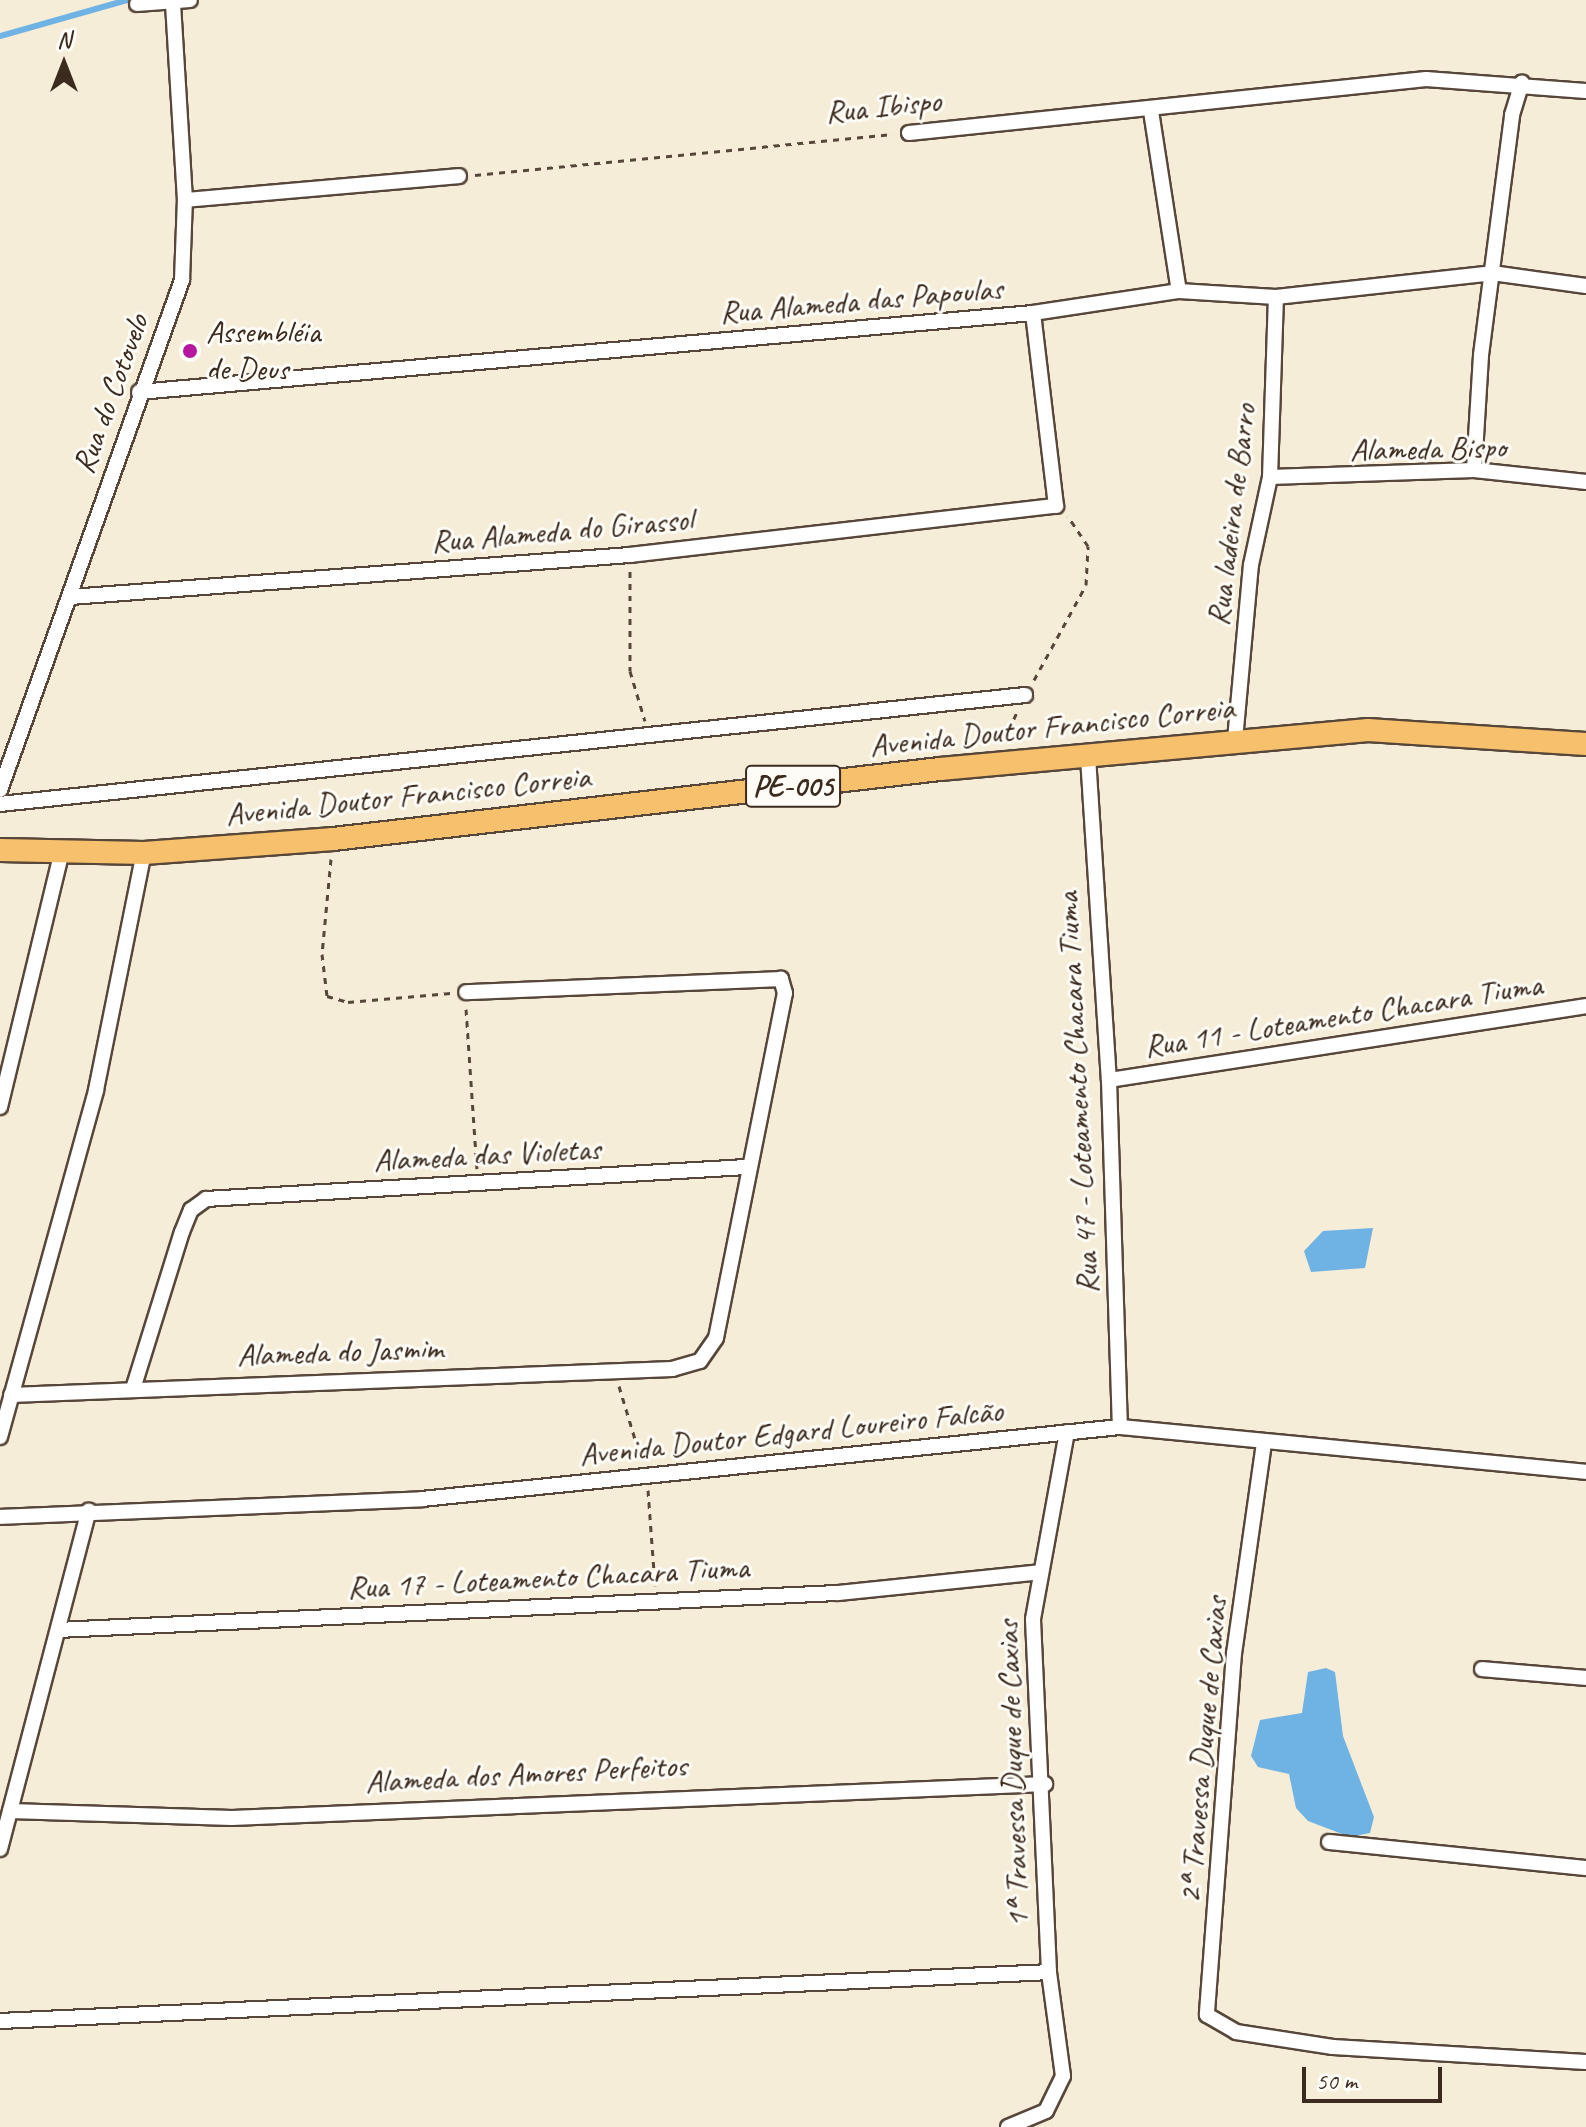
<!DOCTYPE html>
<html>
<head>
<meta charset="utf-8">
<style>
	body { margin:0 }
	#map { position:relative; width:1586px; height:2127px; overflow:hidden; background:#f6edd9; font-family:Caveat,sans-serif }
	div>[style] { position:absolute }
	.water>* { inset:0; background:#6fb2e4 }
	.stream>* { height:6px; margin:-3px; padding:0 3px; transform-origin:3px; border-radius:3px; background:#6fb2e4 }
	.path>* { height:3px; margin-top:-1.5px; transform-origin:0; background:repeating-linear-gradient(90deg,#57473a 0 6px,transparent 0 12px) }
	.roads { filter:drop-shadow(2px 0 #57473a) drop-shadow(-2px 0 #57473a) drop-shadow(0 2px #57473a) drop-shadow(0 -2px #57473a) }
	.minor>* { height:14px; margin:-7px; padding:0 7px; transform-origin:7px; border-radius:7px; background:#fff }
	.primary>* { height:22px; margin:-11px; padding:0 11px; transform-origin:11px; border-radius:11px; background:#f7c06c }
	.dots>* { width:22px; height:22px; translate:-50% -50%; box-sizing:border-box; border:4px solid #fdfcf7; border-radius:50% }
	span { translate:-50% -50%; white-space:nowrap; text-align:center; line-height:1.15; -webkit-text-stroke:6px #fdfcf7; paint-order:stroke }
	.shield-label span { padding:2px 6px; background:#fdfcf7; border:2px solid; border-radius:6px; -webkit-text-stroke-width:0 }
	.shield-label { font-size:30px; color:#3b2a1e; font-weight:700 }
	.street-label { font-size:32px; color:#3b2a1e }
	.poi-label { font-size:32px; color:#3b2a1e }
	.left { translate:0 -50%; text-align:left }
	.north { position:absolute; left:24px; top:24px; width:80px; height:80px; -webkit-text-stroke:6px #fdfcf7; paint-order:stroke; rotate:0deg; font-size:22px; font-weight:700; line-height:32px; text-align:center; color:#3b2a1e }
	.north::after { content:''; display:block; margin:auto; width:28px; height:36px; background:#3b2a1e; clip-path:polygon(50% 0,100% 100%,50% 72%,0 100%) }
	.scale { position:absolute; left:1302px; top:2067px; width:140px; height:36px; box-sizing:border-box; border:4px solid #3b2a1e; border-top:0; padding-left:10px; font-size:24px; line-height:28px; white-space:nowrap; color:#3b2a1e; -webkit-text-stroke:6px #fdfcf7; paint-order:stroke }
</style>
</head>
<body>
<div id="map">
	<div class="water">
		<div style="clip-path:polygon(1373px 1228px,1365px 1268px,1311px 1272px,1304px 1251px,1323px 1231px)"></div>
		<div style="clip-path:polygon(1326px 1668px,1335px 1672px,1343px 1736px,1374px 1817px,1370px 1833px,1350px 1837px,1308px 1821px,1296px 1808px,1289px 1774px,1258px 1767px,1251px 1756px,1260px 1720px,1302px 1713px,1308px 1672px)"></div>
	</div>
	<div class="stream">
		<div style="left:0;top:36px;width:132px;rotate:-15.8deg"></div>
	</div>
	<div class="path">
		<div style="left:475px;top:175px;width:420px;rotate:-5.6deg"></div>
		<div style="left:630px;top:571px;width:100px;rotate:90deg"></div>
		<div style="left:630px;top:671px;width:52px;rotate:73.3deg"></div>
		<div style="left:1034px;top:680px;width:108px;rotate:-61.3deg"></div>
		<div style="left:1086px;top:585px;width:39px;rotate:-87deg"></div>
		<div style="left:1088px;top:546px;width:36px;rotate:-124deg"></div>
		<div style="left:1004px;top:741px;width:32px;rotate:-66deg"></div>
		<div style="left:331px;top:859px;width:95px;rotate:95.4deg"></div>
		<div style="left:322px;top:954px;width:42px;rotate:83.2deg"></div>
		<div style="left:327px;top:996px;width:22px;rotate:16deg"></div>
		<div style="left:348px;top:1002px;width:103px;rotate:-5deg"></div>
		<div style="left:466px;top:1009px;width:160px;rotate:86.1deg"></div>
		<div style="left:619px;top:1386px;width:76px;rotate:73.2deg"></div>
		<div style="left:648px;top:1490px;width:96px;rotate:85.8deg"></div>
	</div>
	<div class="roads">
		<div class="minor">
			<div style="left:137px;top:4px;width:53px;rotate:-4.3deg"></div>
			<div style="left:1151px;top:111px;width:182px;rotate:81.2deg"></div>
			<div style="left:909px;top:133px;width:520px;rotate:-5.96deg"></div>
			<div style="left:1426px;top:79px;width:160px;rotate:4.3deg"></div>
			<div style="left:185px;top:200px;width:275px;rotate:-5deg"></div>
			<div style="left:139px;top:392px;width:897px;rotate:-5.05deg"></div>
			<div style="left:1033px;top:313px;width:148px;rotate:-8.6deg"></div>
			<div style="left:1179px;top:291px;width:97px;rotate:3.5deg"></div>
			<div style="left:1276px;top:297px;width:217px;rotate:-6.3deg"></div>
			<div style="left:1492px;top:273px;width:95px;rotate:7.9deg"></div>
			<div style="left:1474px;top:470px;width:115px;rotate:-86.5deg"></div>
			<div style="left:1481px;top:355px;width:242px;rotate:-82.6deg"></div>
			<div style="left:1512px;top:115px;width:34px;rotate:-73deg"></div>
			<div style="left:1270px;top:477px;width:204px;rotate:-2deg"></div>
			<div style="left:1474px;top:470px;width:113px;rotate:6.1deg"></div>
			<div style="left:70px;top:597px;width:562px;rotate:-4.29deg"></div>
			<div style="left:630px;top:555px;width:429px;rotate:-6.6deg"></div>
			<div style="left:1056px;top:506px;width:194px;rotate:-96.8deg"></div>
			<div style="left:1235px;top:740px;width:176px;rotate:-84.8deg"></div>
			<div style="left:1251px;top:565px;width:90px;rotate:-77.8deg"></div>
			<div style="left:1270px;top:477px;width:180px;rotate:-88.1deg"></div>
			<div style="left:1088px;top:757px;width:324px;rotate:86.3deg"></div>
			<div style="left:1109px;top:1080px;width:347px;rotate:88.2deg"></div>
			<div style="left:0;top:790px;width:542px;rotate:-70.36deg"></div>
			<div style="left:182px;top:280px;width:80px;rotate:-87.9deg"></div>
			<div style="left:185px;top:200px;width:198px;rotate:-93.5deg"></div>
			<div style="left:0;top:804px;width:1031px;rotate:-6.07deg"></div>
			<div style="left:1109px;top:1080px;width:483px;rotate:-8.8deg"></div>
			<div style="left:0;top:1107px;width:260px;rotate:-76.4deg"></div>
			<div style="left:133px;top:1389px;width:164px;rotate:-72.7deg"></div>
			<div style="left:182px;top:1232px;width:24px;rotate:-68deg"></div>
			<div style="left:191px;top:1210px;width:19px;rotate:-36deg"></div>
			<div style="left:206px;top:1199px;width:541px;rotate:-3.39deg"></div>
			<div style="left:11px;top:1395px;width:662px;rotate:-2.25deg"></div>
			<div style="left:672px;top:1369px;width:29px;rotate:-16deg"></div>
			<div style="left:700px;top:1361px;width:28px;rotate:-55deg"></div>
			<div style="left:716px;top:1338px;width:352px;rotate:-78.7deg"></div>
			<div style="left:785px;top:993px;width:15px;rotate:-106deg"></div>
			<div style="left:781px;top:979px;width:315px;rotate:177.6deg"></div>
			<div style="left:0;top:1437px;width:360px;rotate:-74.5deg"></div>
			<div style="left:96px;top:1090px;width:242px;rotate:-78.6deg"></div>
			<div style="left:1264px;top:1443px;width:212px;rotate:98.1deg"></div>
			<div style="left:1234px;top:1653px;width:363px;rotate:94.3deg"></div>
			<div style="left:1207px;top:2015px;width:34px;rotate:30deg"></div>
			<div style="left:1236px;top:2032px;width:98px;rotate:8.8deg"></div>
			<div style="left:1333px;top:2047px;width:253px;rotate:3.4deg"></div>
			<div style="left:0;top:1517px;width:422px;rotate:-2.4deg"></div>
			<div style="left:422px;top:1499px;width:702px;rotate:-5.89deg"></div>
			<div style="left:1120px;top:1427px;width:468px;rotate:5.5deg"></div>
			<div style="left:58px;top:1630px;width:781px;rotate:-2.72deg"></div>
			<div style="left:838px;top:1593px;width:203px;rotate:-5.9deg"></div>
			<div style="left:1482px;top:1669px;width:104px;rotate:4.9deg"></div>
			<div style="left:10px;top:1811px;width:222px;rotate:1.8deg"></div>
			<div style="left:232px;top:1818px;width:814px;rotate:-2.39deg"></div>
			<div style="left:1329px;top:1842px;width:258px;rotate:5.8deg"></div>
			<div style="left:0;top:1849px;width:350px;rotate:-75.3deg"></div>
			<div style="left:0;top:2021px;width:1050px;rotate:-2.67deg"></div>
			<div style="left:1008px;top:2127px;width:41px;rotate:-22.8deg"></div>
			<div style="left:1046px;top:2111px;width:39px;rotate:-64deg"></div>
			<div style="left:1063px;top:2076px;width:105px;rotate:-97.7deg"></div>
			<div style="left:1049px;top:1972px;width:353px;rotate:-92.6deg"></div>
			<div style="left:1033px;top:1619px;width:190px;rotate:-79.7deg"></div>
		</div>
		<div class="primary">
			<div style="left:0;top:850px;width:144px;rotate:1.2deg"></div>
			<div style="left:144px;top:853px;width:190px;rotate:-4.2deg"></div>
			<div style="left:333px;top:839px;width:611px;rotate:-6.58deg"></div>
			<div style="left:940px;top:769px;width:430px;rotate:-5.2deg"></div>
			<div style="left:1368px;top:730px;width:218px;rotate:3.7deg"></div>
		</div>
	</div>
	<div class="dots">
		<div style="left:190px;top:351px;background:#b5179e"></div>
	</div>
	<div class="shield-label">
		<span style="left:793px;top:786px">PE-005</span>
	</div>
	<div class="street-label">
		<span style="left:883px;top:107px;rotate:-6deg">Rua Ibispo</span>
		<span style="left:861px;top:301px;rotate:-5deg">Rua Alameda das Papoulas</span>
		<span style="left:111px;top:394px;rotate:-70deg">Rua do Cotovelo</span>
		<span style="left:1428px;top:449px;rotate:-1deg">Alameda Bispo</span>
		<span style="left:1232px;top:515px;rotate:-83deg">Rua ladeira de Barro</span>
		<span style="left:562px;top:531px;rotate:-5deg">Rua Alameda do Girassol</span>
		<span style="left:1052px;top:727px;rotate:-6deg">Avenida Doutor Francisco Correia</span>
		<span style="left:408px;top:796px;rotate:-6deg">Avenida Doutor Francisco Correia</span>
		<span style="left:1343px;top:1016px;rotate:-9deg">Rua 11 - Loteamento Chacara Tiuma</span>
		<span style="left:1078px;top:1093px;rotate:-93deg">Rua 47 - Loteamento Chacara Tiuma</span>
		<span style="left:487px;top:1155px;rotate:-3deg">Alameda das Violetas</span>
		<span style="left:340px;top:1352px;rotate:-2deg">Alameda do Jasmim</span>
		<span style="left:791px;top:1433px;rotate:-6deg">Avenida Doutor Edgard Loureiro Falcão</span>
		<span style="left:548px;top:1578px;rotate:-3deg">Rua 17 - Loteamento Chacara Tiuma</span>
		<span style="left:1203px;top:1750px;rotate:-85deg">2ª Travessa Duque de Caxias</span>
		<span style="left:526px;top:1774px;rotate:-3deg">Alameda dos Amores Perfeitos</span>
		<span style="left:1013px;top:1774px;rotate:-92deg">1ª Travessa Duque de Caxias</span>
	</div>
	<div class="poi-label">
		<span class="left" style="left:206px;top:351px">Assembléia<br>de Deus</span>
	</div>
	<div class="north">N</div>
	<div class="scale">50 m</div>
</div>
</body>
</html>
